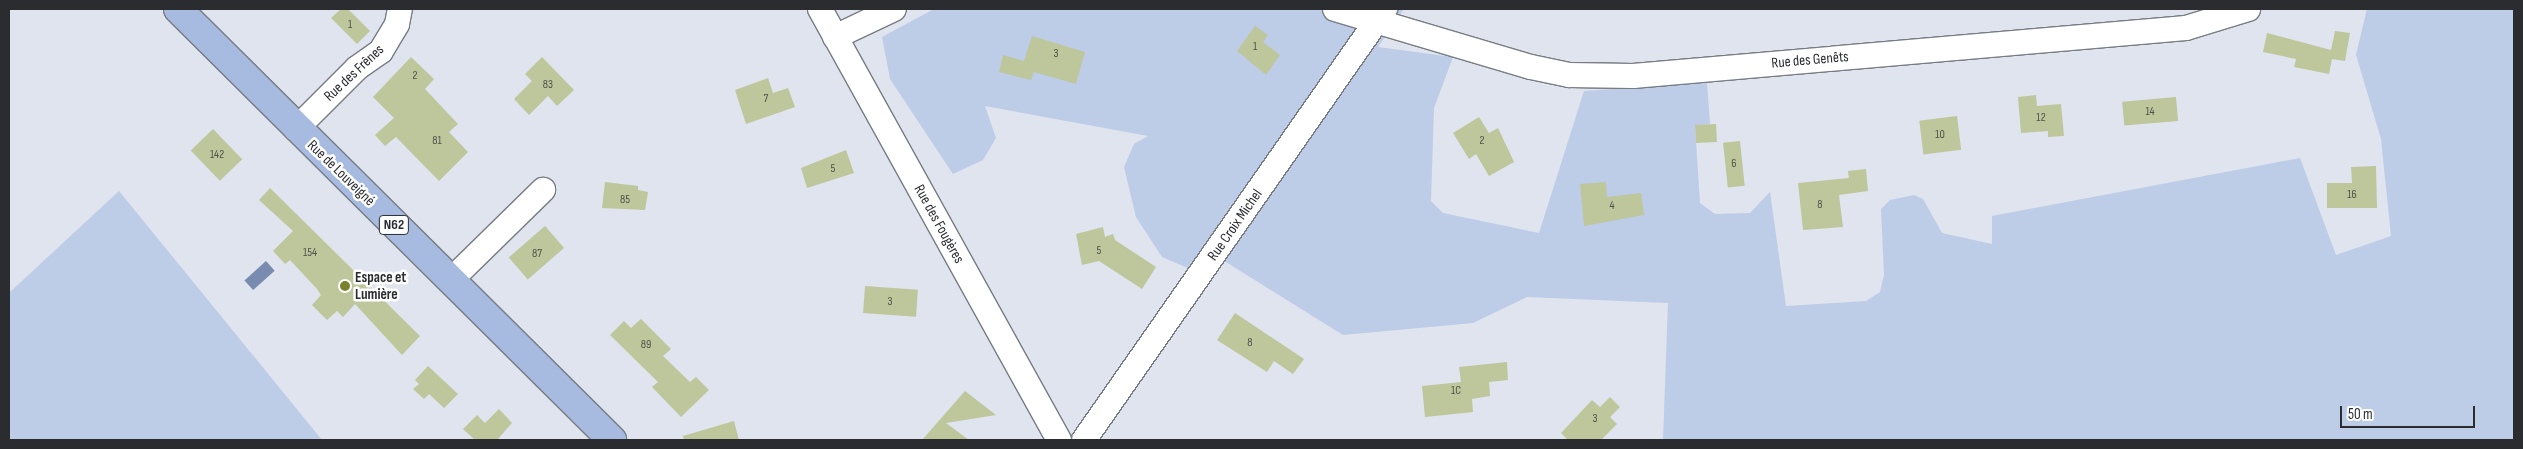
<!DOCTYPE html>
<html>
<head>
<meta charset="utf-8">
<style>
	body { margin:0 }
	#map { position:relative; width:2523px; height:449px; overflow:hidden; background:#dfe4ee; font-family:"Sofia Sans Condensed",sans-serif }
	div>[style] { position:absolute }
	.green>* { inset:0; background:#bdcce7 }
	.water>* { inset:0; background:#798cb0; transform-origin:0 0 }
	.building>* { inset:0; background:#bec69b; transform-origin:0 0 }
	.roads { filter:drop-shadow(1px 0 #777c84) drop-shadow(-1px 0 #777c84) drop-shadow(0 1px #777c84) drop-shadow(0 -1px #777c84) }
	.minor>* { height:24px; margin:-12px; padding:0 12px; transform-origin:12px; border-radius:12px; background:#fff }
	.major>* { height:28px; margin:-14px; padding:0 14px; transform-origin:14px; border-radius:14px; background:#a7bbe0 }
	.dots>* { width:14px; height:14px; translate:-50% -50%; box-sizing:border-box; border:2px solid #fff; border-radius:50% }
	span { translate:-50% -50%; white-space:nowrap; text-align:center; line-height:1.15; -webkit-text-stroke:5px #fff; paint-order:stroke }
	.number-label { font-size:12px; color:#4f524b }
	.number-label span { -webkit-text-stroke-width:0 }
	.shield-label span { padding:1px 4px; background:#fff; border:1px solid; border-radius:4px; -webkit-text-stroke-width:0 }
	.shield-label { font-size:14px; color:#2a2c30; font-weight:700 }
	.street-label { font-size:15px; color:#2a2c30 }
	.poi-label { font-size:15px; color:#2a2c30; font-weight:700 }
	.left { translate:0 -50%; text-align:left }
	.frame { position:absolute; inset:0; border:10px solid #2a2c30; pointer-events:none }
	.scale { position:absolute; left:2340px; top:406px; width:135px; height:22px; box-sizing:border-box; border:2px solid #2a2c30; border-top:0; padding-left:6px; font-size:15px; line-height:18px; white-space:nowrap; color:#2a2c30; -webkit-text-stroke:4px #fff; paint-order:stroke }
</style>
</head>
<body>
<div id="map">
	<div class="green">
		<div style="clip-path:polygon(934px 9px,1404px 9px,1378px 47px,1453px 57px,1434px 108px,1431px 201px,1443px 213px,1539px 233px,1584px 91px,1707px 83px,1710px 124px,1695px 126px,1700px 203px,1715px 214px,1750px 213px,1770px 192px,1786px 306px,1866px 301px,1880px 292px,1884px 275px,1881px 209px,1890px 200px,1914px 195px,1923px 199px,1942px 233px,1992px 244px,1992px 216px,2300px 158px,2336px 255px,2391px 236px,2381px 139px,2356px 55px,2367px 9px,2514px 9px,2514px 440px,1663px 440px,1668px 303px,1527px 297px,1473px 323px,1343px 335px,1205px 249px,1190px 269px,1162px 257px,1136px 217px,1124px 167px,1134px 144px,1148px 136px,985px 106px,996px 138px,983px 160px,953px 174px,890px 79px,882px 37px)"></div>
		<div style="clip-path:polygon(119px 191px,300px 413px,322px 440px,9px 440px,9px 293px)"></div>
	</div>
	<div class="water">
		<div style="left:266px;top:261px;width:13px;height:29px;rotate:48deg"></div>
	</div>
	<div class="building">
		<div style="clip-path:polygon(341px 9px,348px 9px,370px 31px,357px 44px,331px 18px)"></div>
		<div style="clip-path:polygon(1255px 26px,1268px 35px,1263px 42px,1280px 55px,1266px 75px,1237px 51px)"></div>
		<div style="clip-path:polygon(2335px 31px,2350px 33px,2345px 61px,2332px 59px,2329px 74px,2294px 67px,2296px 59px,2263px 52px,2267px 33px,2331px 50px)"></div>
		<div style="clip-path:polygon(1032px 36px,1085px 52px,1076px 84px,1034px 72px,1031px 80px,999px 72px,1003px 55px,1024px 61px)"></div>
		<div style="clip-path:polygon(411px 57px,434px 79px,425px 89px,458px 124px,449px 132px,468px 152px,439px 181px,396px 137px,385px 146px,375px 135px,394px 118px,373px 97px)"></div>
		<div style="clip-path:polygon(542px 57px,574px 90px,557px 106px,548px 96px,529px 115px,514px 99px,532px 81px,525px 74px)"></div>
		<div style="clip-path:polygon(768px 78px,773px 93px,788px 88px,795px 107px,746px 124px,735px 90px)"></div>
		<div style="clip-path:polygon(2036px 95px,2037px 106px,2061px 104px,2064px 136px,2048px 137px,2048px 131px,2021px 133px,2018px 97px)"></div>
		<div style="left:2176px;top:97px;width:24px;height:54px;rotate:85deg"></div>
		<div style="left:1957px;top:116px;width:34px;height:38px;rotate:83deg"></div>
		<div style="clip-path:polygon(1479px 117px,1489px 133px,1498px 128px,1514px 162px,1489px 176px,1476px 154px,1469px 159px,1453px 133px)"></div>
		<div style="left:1716px;top:124px;width:18px;height:21px;rotate:87deg"></div>
		<div style="left:213px;top:129px;width:42px;height:31px;rotate:46deg"></div>
		<div style="left:1740px;top:141px;width:45px;height:17px;rotate:84deg"></div>
		<div style="clip-path:polygon(846px 150px,854px 173px,807px 188px,801px 168px)"></div>
		<div style="clip-path:polygon(2376px 166px,2377px 208px,2327px 208px,2327px 183px,2352px 183px,2351px 167px)"></div>
		<div style="clip-path:polygon(1866px 169px,1868px 191px,1839px 195px,1843px 227px,1803px 230px,1798px 183px,1849px 178px,1848px 171px)"></div>
		<div style="clip-path:polygon(605px 182px,638px 186px,638px 190px,648px 192px,645px 210px,602px 208px)"></div>
		<div style="clip-path:polygon(1606px 182px,1607px 197px,1641px 193px,1644px 215px,1584px 226px,1580px 184px)"></div>
		<div style="clip-path:polygon(270px 188px,420px 336px,402px 355px,355px 304px,343px 317px,337px 311px,327px 320px,312px 305px,321px 295px,317px 289px,290px 260px,285px 264px,273px 251px,293px 231px,259px 200px)"></div>
		<div style="left:545px;top:226px;width:29px;height:48px;rotate:49deg"></div>
		<div style="clip-path:polygon(1103px 227px,1105px 237px,1113px 234px,1115px 240px,1156px 267px,1142px 289px,1099px 261px,1082px 265px,1076px 234px)"></div>
		<div style="left:865px;top:286px;width:53px;height:27px;rotate:4deg"></div>
		<div style="clip-path:polygon(1235px 313px,1304px 359px,1293px 374px,1274px 361px,1267px 372px,1217px 340px)"></div>
		<div style="clip-path:polygon(641px 319px,671px 349px,663px 356px,690px 382px,696px 377px,709px 390px,681px 417px,652px 387px,658px 382px,610px 335px,624px 321px,631px 328px)"></div>
		<div style="clip-path:polygon(1507px 362px,1508px 380px,1489px 382px,1490px 396px,1472px 399px,1473px 412px,1425px 417px,1422px 386px,1461px 382px,1459px 367px)"></div>
		<div style="clip-path:polygon(428px 366px,458px 394px,444px 408px,429px 394px,424px 399px,413px 389px,419px 384px,415px 380px)"></div>
		<div style="clip-path:polygon(965px 391px,996px 415px,946px 423px,969px 440px,922px 440px)"></div>
		<div style="clip-path:polygon(1610px 397px,1620px 407px,1610px 417px,1617px 424px,1601px 440px,1568px 440px,1561px 433px,1592px 400px,1600px 407px)"></div>
		<div style="clip-path:polygon(499px 409px,512px 423px,497px 440px,475px 440px,463px 429px,477px 415px,485px 423px)"></div>
		<div style="clip-path:polygon(734px 421px,739px 440px,684px 440px,683px 436px)"></div>
	</div>
	<div class="roads">
		<div class="minor">
			<div style="left:820px;top:9px;width:493px;rotate:61deg"></div>
			<div style="left:1335px;top:9px;width:204px;rotate:16.5deg"></div>
			<div style="left:1531px;top:67px;width:39px;rotate:12deg"></div>
			<div style="left:1569px;top:75px;width:64px;rotate:0.9deg"></div>
			<div style="left:1633px;top:76px;width:555px;rotate:-4.96deg"></div>
			<div style="left:2186px;top:28px;width:65px;rotate:-17deg"></div>
			<div style="left:835px;top:37px;width:65px;rotate:-25.4deg"></div>
			<div style="left:296px;top:129px;width:86px;rotate:-45deg"></div>
			<div style="left:357px;top:68px;width:29px;rotate:-35deg"></div>
			<div style="left:381px;top:51px;width:31px;rotate:-59deg"></div>
			<div style="left:397px;top:24px;width:15px;rotate:-79deg"></div>
			<div style="left:451px;top:280px;width:129px;rotate:-44.4deg"></div>
			<div style="left:1084px;top:440px;width:526px;rotate:-55.07deg"></div>
		</div>
		<div class="major">
			<div style="left:178px;top:9px;width:612px;rotate:44.8deg"></div>
		</div>
	</div>
	<div class="dots">
		<div style="left:345px;top:286px;background:#78822f"></div>
	</div>
	<div class="number-label">
		<span style="left:350px;top:25px">1</span>
		<span style="left:1255px;top:47px">1</span>
		<span style="left:1056px;top:54px">3</span>
		<span style="left:415px;top:76px">2</span>
		<span style="left:548px;top:85px">83</span>
		<span style="left:766px;top:99px">7</span>
		<span style="left:2150px;top:112px">14</span>
		<span style="left:2041px;top:118px">12</span>
		<span style="left:1940px;top:135px">10</span>
		<span style="left:437px;top:141px">81</span>
		<span style="left:1482px;top:141px">2</span>
		<span style="left:217px;top:155px">142</span>
		<span style="left:1734px;top:164px">6</span>
		<span style="left:833px;top:169px">5</span>
		<span style="left:2352px;top:195px">16</span>
		<span style="left:625px;top:200px">85</span>
		<span style="left:1820px;top:205px">8</span>
		<span style="left:1612px;top:206px">4</span>
		<span style="left:1099px;top:251px">5</span>
		<span style="left:310px;top:253px">154</span>
		<span style="left:537px;top:254px">87</span>
		<span style="left:890px;top:302px">3</span>
		<span style="left:1250px;top:343px">8</span>
		<span style="left:646px;top:345px">89</span>
		<span style="left:1456px;top:391px">1C</span>
		<span style="left:1595px;top:419px">3</span>
	</div>
	<div class="shield-label">
		<span style="left:394px;top:225px">N62</span>
	</div>
	<div class="street-label">
		<span style="left:1810px;top:60px;rotate:-5deg">Rue des Genêts</span>
		<span style="left:354px;top:73px;rotate:-43deg">Rue des Frênes</span>
		<span style="left:341px;top:173px;rotate:44deg">Rue de Louveigné</span>
		<span style="left:939px;top:224px;rotate:61deg">Rue des Fougères</span>
		<span style="left:1235px;top:225px;rotate:-55deg">Rue Croix Michel</span>
	</div>
	<div class="poi-label">
		<span class="left" style="left:355px;top:286px">Espace et<br>Lumière</span>
	</div>
	<div class="frame"></div>
	<div class="scale">50 m</div>
</div>
</body>
</html>
